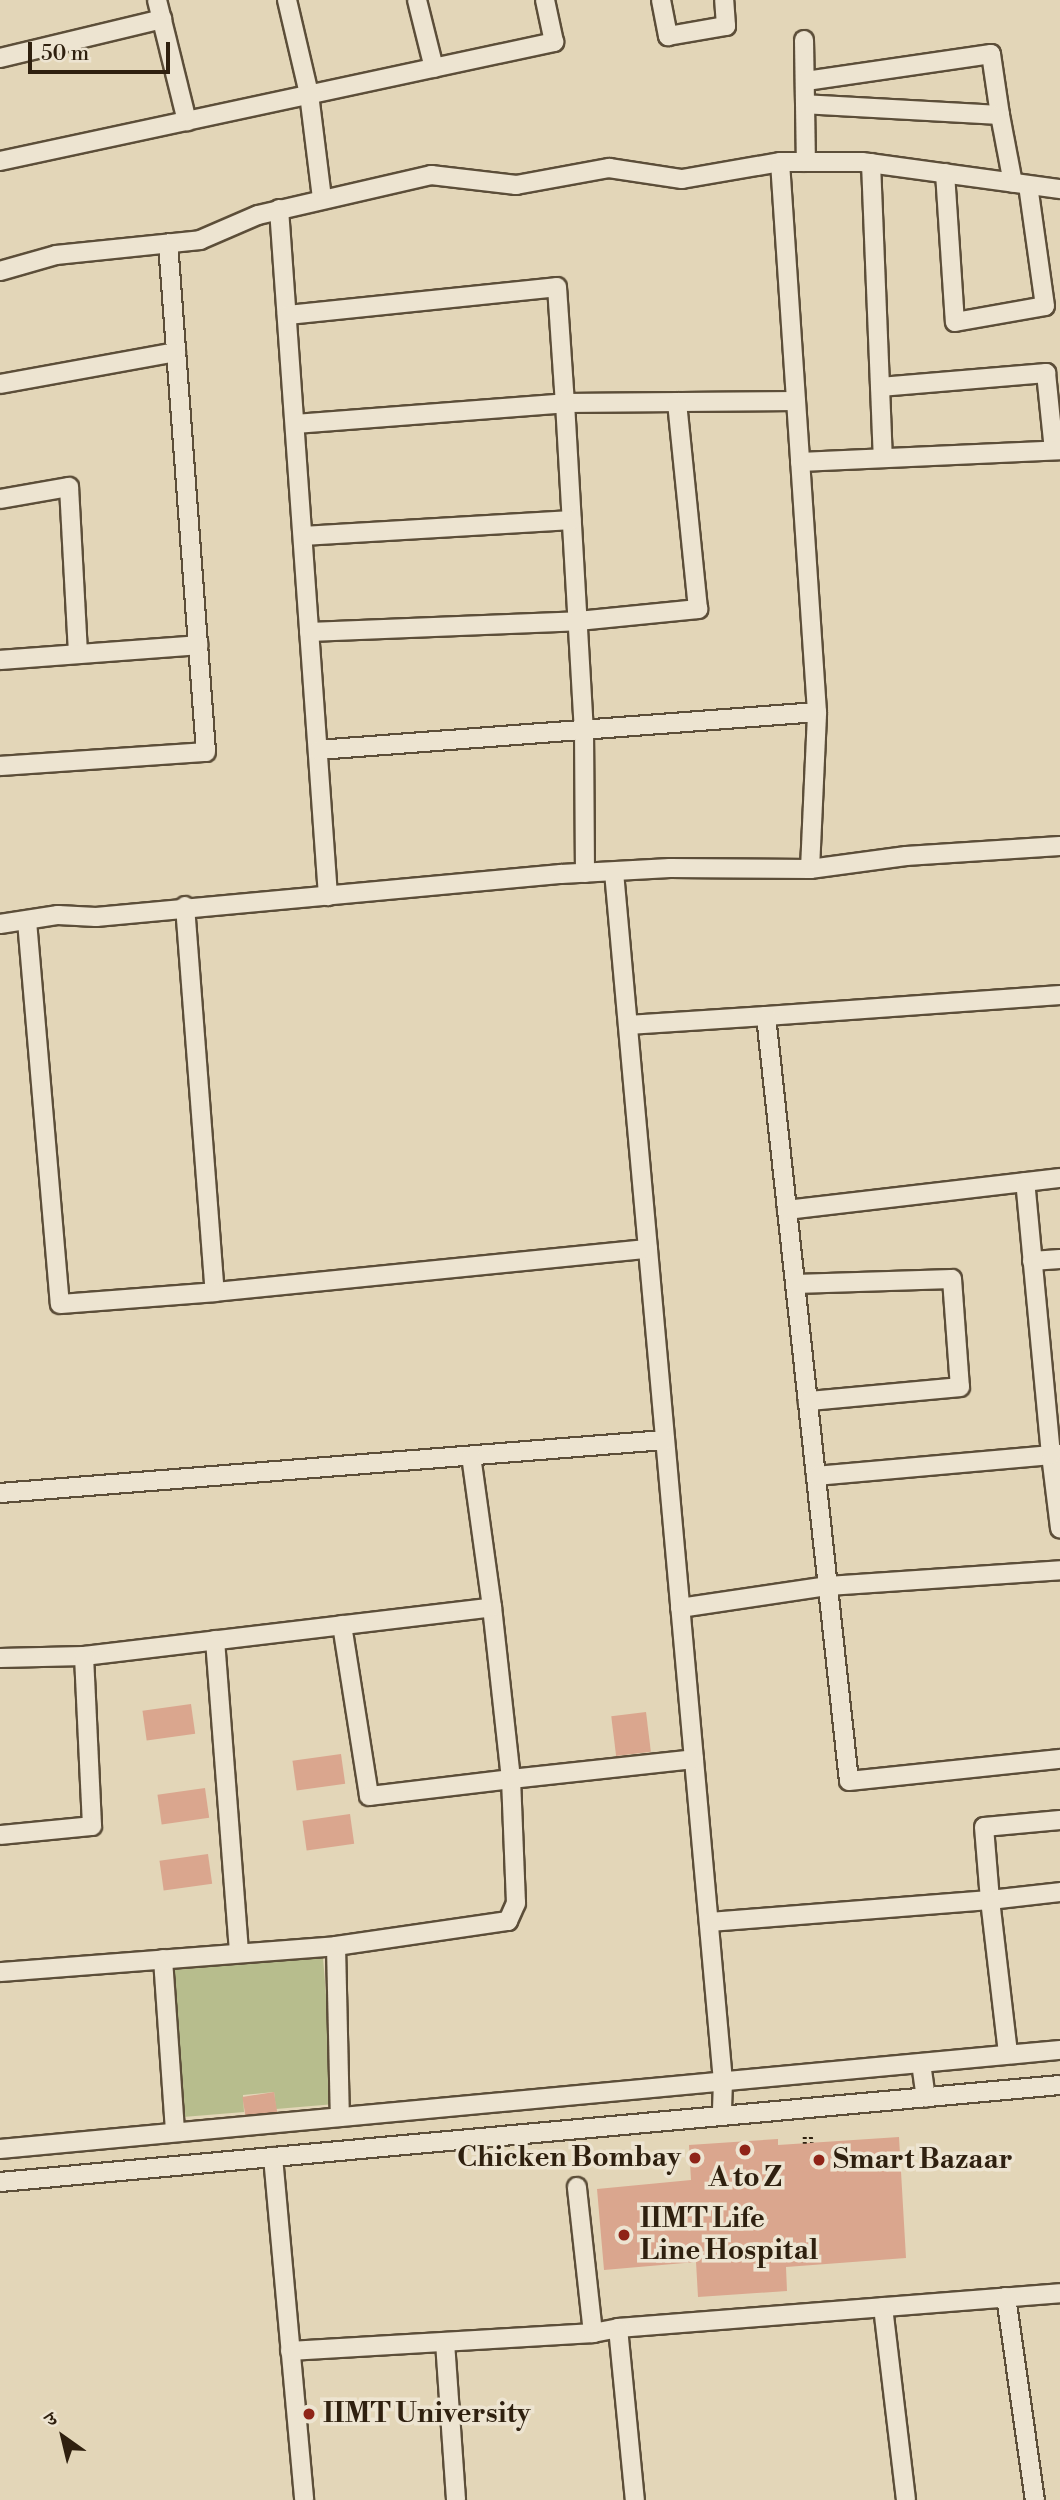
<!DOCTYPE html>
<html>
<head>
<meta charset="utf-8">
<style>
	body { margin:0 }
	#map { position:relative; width:1060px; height:2500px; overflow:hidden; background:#e3d6b8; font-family:"Libre Bodoni","Noto Serif Devanagari",serif }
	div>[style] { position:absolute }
	.green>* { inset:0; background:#b7bd8d }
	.building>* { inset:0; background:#daa68e; transform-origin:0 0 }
	.path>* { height:3.5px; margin-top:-1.75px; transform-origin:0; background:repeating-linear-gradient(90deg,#2f200f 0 2px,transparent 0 5.5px) }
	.roads { filter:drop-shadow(2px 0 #5c4e39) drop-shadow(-2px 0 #5c4e39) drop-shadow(0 2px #5c4e39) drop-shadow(0 -2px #5c4e39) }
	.minor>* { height:18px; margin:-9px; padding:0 9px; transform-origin:9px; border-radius:9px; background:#ede4d1 }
	.dots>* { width:19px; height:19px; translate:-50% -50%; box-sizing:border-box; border:4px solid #ede4d1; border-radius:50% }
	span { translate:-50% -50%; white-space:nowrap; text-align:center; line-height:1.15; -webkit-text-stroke:7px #ede4d1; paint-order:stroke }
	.poi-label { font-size:28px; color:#2f200f; font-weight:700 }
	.right { translate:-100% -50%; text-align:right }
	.left { translate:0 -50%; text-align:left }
	.north { position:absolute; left:28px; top:2402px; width:70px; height:70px; -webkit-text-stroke:5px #ede4d1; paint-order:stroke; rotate:326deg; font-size:19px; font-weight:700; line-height:28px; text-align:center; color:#2f200f }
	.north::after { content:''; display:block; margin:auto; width:24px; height:32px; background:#2f200f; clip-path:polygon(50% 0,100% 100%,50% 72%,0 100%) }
	.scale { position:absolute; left:28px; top:42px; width:142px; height:32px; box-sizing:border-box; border:4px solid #2f200f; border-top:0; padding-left:9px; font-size:21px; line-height:24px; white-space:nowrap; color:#2f200f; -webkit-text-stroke:5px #ede4d1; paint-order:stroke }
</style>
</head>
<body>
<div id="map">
	<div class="green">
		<div style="clip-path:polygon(323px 1958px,335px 2104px,276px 2109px,274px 2092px,243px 2095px,244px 2112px,183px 2117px,172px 1970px)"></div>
	</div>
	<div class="building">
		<div style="left:191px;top:1704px;width:30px;height:49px;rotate:82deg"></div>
		<div style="left:646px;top:1712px;width:40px;height:35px;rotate:83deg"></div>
		<div style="left:341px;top:1754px;width:30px;height:49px;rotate:82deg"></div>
		<div style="left:205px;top:1788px;width:30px;height:48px;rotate:82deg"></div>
		<div style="left:350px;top:1814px;width:30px;height:48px;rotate:82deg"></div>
		<div style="left:208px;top:1854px;width:30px;height:49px;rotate:82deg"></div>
		<div style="left:274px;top:2092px;width:20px;height:32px;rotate:81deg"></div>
		<div style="clip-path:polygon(899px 2137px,906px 2258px,786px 2267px,787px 2291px,698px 2297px,696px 2262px,604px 2270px,597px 2189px,691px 2180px,689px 2145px,778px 2139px,778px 2145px)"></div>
	</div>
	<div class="path">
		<div style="left:805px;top:2137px;width:7px;rotate:90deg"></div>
		<div style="left:811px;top:2137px;width:6px;rotate:81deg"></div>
	</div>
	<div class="roads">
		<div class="minor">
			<div style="left:157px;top:0;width:125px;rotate:76.1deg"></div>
			<div style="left:287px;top:0;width:97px;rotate:76.8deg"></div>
			<div style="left:309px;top:94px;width:106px;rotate:82.9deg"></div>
			<div style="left:417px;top:0;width:70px;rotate:76deg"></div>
			<div style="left:661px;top:0;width:37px;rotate:79deg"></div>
			<div style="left:668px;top:36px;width:59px;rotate:-9.8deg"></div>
			<div style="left:726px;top:26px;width:26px;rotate:-94deg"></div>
			<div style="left:804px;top:40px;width:122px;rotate:89.1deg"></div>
			<div style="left:0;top:58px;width:167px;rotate:-13.5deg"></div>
			<div style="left:806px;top:81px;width:187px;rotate:-8.3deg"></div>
			<div style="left:991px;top:54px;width:62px;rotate:81.6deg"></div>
			<div style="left:1000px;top:115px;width:194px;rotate:-176.8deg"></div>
			<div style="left:1000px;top:115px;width:69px;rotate:79.2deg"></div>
			<div style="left:0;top:161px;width:567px;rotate:-12.12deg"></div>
			<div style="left:554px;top:42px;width:43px;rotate:-102.1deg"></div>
			<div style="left:871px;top:163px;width:295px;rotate:87.7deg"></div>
			<div style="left:945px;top:173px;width:149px;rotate:86.2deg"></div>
			<div style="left:955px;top:322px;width:91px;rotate:-10.1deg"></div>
			<div style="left:1045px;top:306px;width:122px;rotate:-98deg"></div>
			<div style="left:279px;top:209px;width:689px;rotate:85.92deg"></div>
			<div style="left:0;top:271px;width:58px;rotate:-15.9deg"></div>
			<div style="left:56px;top:255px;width:145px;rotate:-5.9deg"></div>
			<div style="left:200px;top:240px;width:63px;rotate:-23.3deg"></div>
			<div style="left:258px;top:215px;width:178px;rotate:-13deg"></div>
			<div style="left:431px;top:175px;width:86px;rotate:6.7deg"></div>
			<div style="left:516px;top:185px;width:95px;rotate:-10.4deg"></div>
			<div style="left:609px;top:168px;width:74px;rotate:8.6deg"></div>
			<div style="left:682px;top:179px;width:99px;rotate:-9.8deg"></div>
			<div style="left:780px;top:162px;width:82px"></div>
			<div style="left:862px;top:162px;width:200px;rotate:7.8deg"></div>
			<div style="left:287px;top:315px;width:271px;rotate:-5.9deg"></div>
			<div style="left:557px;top:287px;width:116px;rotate:86.1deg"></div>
			<div style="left:565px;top:403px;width:231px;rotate:-0.5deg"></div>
			<div style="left:0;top:384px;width:179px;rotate:-10.3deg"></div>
			<div style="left:880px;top:387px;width:167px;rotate:-4.8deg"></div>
			<div style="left:1046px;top:373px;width:77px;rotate:84.1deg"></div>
			<div style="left:295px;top:424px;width:271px;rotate:-4.4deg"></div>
			<div style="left:565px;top:403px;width:328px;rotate:86.7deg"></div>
			<div style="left:584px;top:730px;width:143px;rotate:89.6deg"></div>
			<div style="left:800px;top:462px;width:260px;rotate:-2.6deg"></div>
			<div style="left:0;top:499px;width:70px;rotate:-9.9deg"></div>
			<div style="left:69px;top:487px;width:167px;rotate:86.9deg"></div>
			<div style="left:303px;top:536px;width:269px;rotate:-3.4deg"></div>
			<div style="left:309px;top:632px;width:269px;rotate:-2.3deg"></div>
			<div style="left:578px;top:621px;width:121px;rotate:-5.7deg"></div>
			<div style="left:698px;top:609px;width:208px;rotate:-95.8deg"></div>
			<div style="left:0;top:660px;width:199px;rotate:-4.3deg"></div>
			<div style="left:318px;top:750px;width:500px;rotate:-4.35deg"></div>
			<div style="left:817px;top:712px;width:551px;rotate:-93.85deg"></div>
			<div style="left:0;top:766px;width:206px;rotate:-3.9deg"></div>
			<div style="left:206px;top:752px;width:510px;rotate:-94.27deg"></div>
			<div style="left:810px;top:869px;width:157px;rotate:-87.4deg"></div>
			<div style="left:614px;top:872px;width:1214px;rotate:84.85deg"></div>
			<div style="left:723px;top:2081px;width:35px;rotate:92deg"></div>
			<div style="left:185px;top:906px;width:387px;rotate:85.6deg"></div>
			<div style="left:215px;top:1292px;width:435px;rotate:-5.7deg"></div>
			<div style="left:27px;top:921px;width:384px;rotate:85.1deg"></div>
			<div style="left:60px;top:1304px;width:155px;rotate:-4.4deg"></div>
			<div style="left:0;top:924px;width:59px;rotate:-8.8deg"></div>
			<div style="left:58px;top:915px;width:38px;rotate:3deg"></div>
			<div style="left:96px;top:917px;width:467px;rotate:-5.3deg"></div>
			<div style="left:561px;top:874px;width:109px;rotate:-3.2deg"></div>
			<div style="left:670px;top:868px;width:140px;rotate:0.4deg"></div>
			<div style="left:810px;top:869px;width:97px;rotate:-7.7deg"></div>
			<div style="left:906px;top:856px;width:154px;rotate:-3.7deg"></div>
			<div style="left:766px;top:1016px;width:295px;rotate:-4.1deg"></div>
			<div style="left:628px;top:1025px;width:138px;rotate:-3.7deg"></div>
			<div style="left:766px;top:1016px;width:769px;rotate:83.81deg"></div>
			<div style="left:849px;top:1781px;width:212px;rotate:-6deg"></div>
			<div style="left:787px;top:1210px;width:275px;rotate:-6.7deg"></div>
			<div style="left:1032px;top:1261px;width:28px;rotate:-4deg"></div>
			<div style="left:795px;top:1284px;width:157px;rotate:-1.8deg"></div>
			<div style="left:952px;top:1279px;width:108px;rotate:85.8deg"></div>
			<div style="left:960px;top:1387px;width:153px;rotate:174.7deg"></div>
			<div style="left:1060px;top:1454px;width:9px;rotate:174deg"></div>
			<div style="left:1051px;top:1455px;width:74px;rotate:83deg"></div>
			<div style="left:816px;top:1476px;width:236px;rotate:-5.1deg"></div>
			<div style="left:1051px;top:1455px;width:274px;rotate:-95.4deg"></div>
			<div style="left:0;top:1493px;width:667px;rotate:-4.56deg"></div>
			<div style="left:680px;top:1608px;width:150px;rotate:-8.5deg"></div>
			<div style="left:828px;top:1586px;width:233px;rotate:-3.9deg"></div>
			<div style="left:342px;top:1625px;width:173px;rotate:81deg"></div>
			<div style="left:369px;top:1796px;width:143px;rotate:-6.8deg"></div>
			<div style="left:511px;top:1779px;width:173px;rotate:-96.3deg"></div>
			<div style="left:215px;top:1640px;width:314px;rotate:85.6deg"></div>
			<div style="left:84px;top:1656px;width:411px;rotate:-6.8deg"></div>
			<div style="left:492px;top:1607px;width:152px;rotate:-97.9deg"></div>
			<div style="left:0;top:1658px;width:84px;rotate:-1.4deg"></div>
			<div style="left:84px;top:1656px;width:170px;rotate:87.3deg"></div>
			<div style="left:92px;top:1826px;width:92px;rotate:174.4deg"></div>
			<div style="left:1060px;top:1820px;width:76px;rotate:174.7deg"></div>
			<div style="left:984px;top:1827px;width:73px;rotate:85.3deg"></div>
			<div style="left:990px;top:1900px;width:70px;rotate:-6.5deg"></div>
			<div style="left:709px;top:1922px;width:282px;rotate:-4.5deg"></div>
			<div style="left:990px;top:1900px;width:155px;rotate:83.3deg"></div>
			<div style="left:336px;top:1946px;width:171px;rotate:88.7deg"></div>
			<div style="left:163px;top:1959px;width:173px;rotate:86deg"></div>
			<div style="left:0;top:1972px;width:337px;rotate:-4.4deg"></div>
			<div style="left:336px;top:1946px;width:174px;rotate:-8.3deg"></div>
			<div style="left:508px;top:1921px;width:20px;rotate:-66deg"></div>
			<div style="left:516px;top:1903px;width:124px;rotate:-92.3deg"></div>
			<div style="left:511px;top:1779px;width:184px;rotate:-6.2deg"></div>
			<div style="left:921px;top:2063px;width:35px;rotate:82deg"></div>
			<div style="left:0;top:2149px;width:1065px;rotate:-5.34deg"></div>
			<div style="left:273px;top:2157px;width:344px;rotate:84.8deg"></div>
			<div style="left:0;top:2182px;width:1064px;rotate:-5.23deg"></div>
			<div style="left:1006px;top:2297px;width:205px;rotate:81.9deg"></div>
			<div style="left:883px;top:2307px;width:194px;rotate:83.2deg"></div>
			<div style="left:618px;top:2328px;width:443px;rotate:-4.5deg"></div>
			<div style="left:593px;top:2333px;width:25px;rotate:-11deg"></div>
			<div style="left:618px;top:2328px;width:173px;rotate:84.4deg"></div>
			<div style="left:445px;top:2342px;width:158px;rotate:86deg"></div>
			<div style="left:290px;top:2351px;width:304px;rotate:-3.4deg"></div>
			<div style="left:593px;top:2333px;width:147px;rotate:-96.3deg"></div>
		</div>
	</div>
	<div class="dots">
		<div style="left:745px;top:2150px;background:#8f2418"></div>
		<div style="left:695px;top:2158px;background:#8f2418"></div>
		<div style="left:819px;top:2160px;background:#8f2418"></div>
		<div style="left:624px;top:2235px;background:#8f2418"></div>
		<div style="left:309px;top:2414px;background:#8f2418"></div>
	</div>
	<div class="poi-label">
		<span class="right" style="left:681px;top:2158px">Chicken Bombay</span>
		<span class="left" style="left:833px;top:2160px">Smart Bazaar</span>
		<span style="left:745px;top:2178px">A to Z</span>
		<span class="left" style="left:640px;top:2235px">IIMT Life<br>Line Hospital</span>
		<span class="left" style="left:323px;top:2414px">IIMT University</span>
	</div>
	<div class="north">उ</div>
	<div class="scale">50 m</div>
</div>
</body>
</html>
